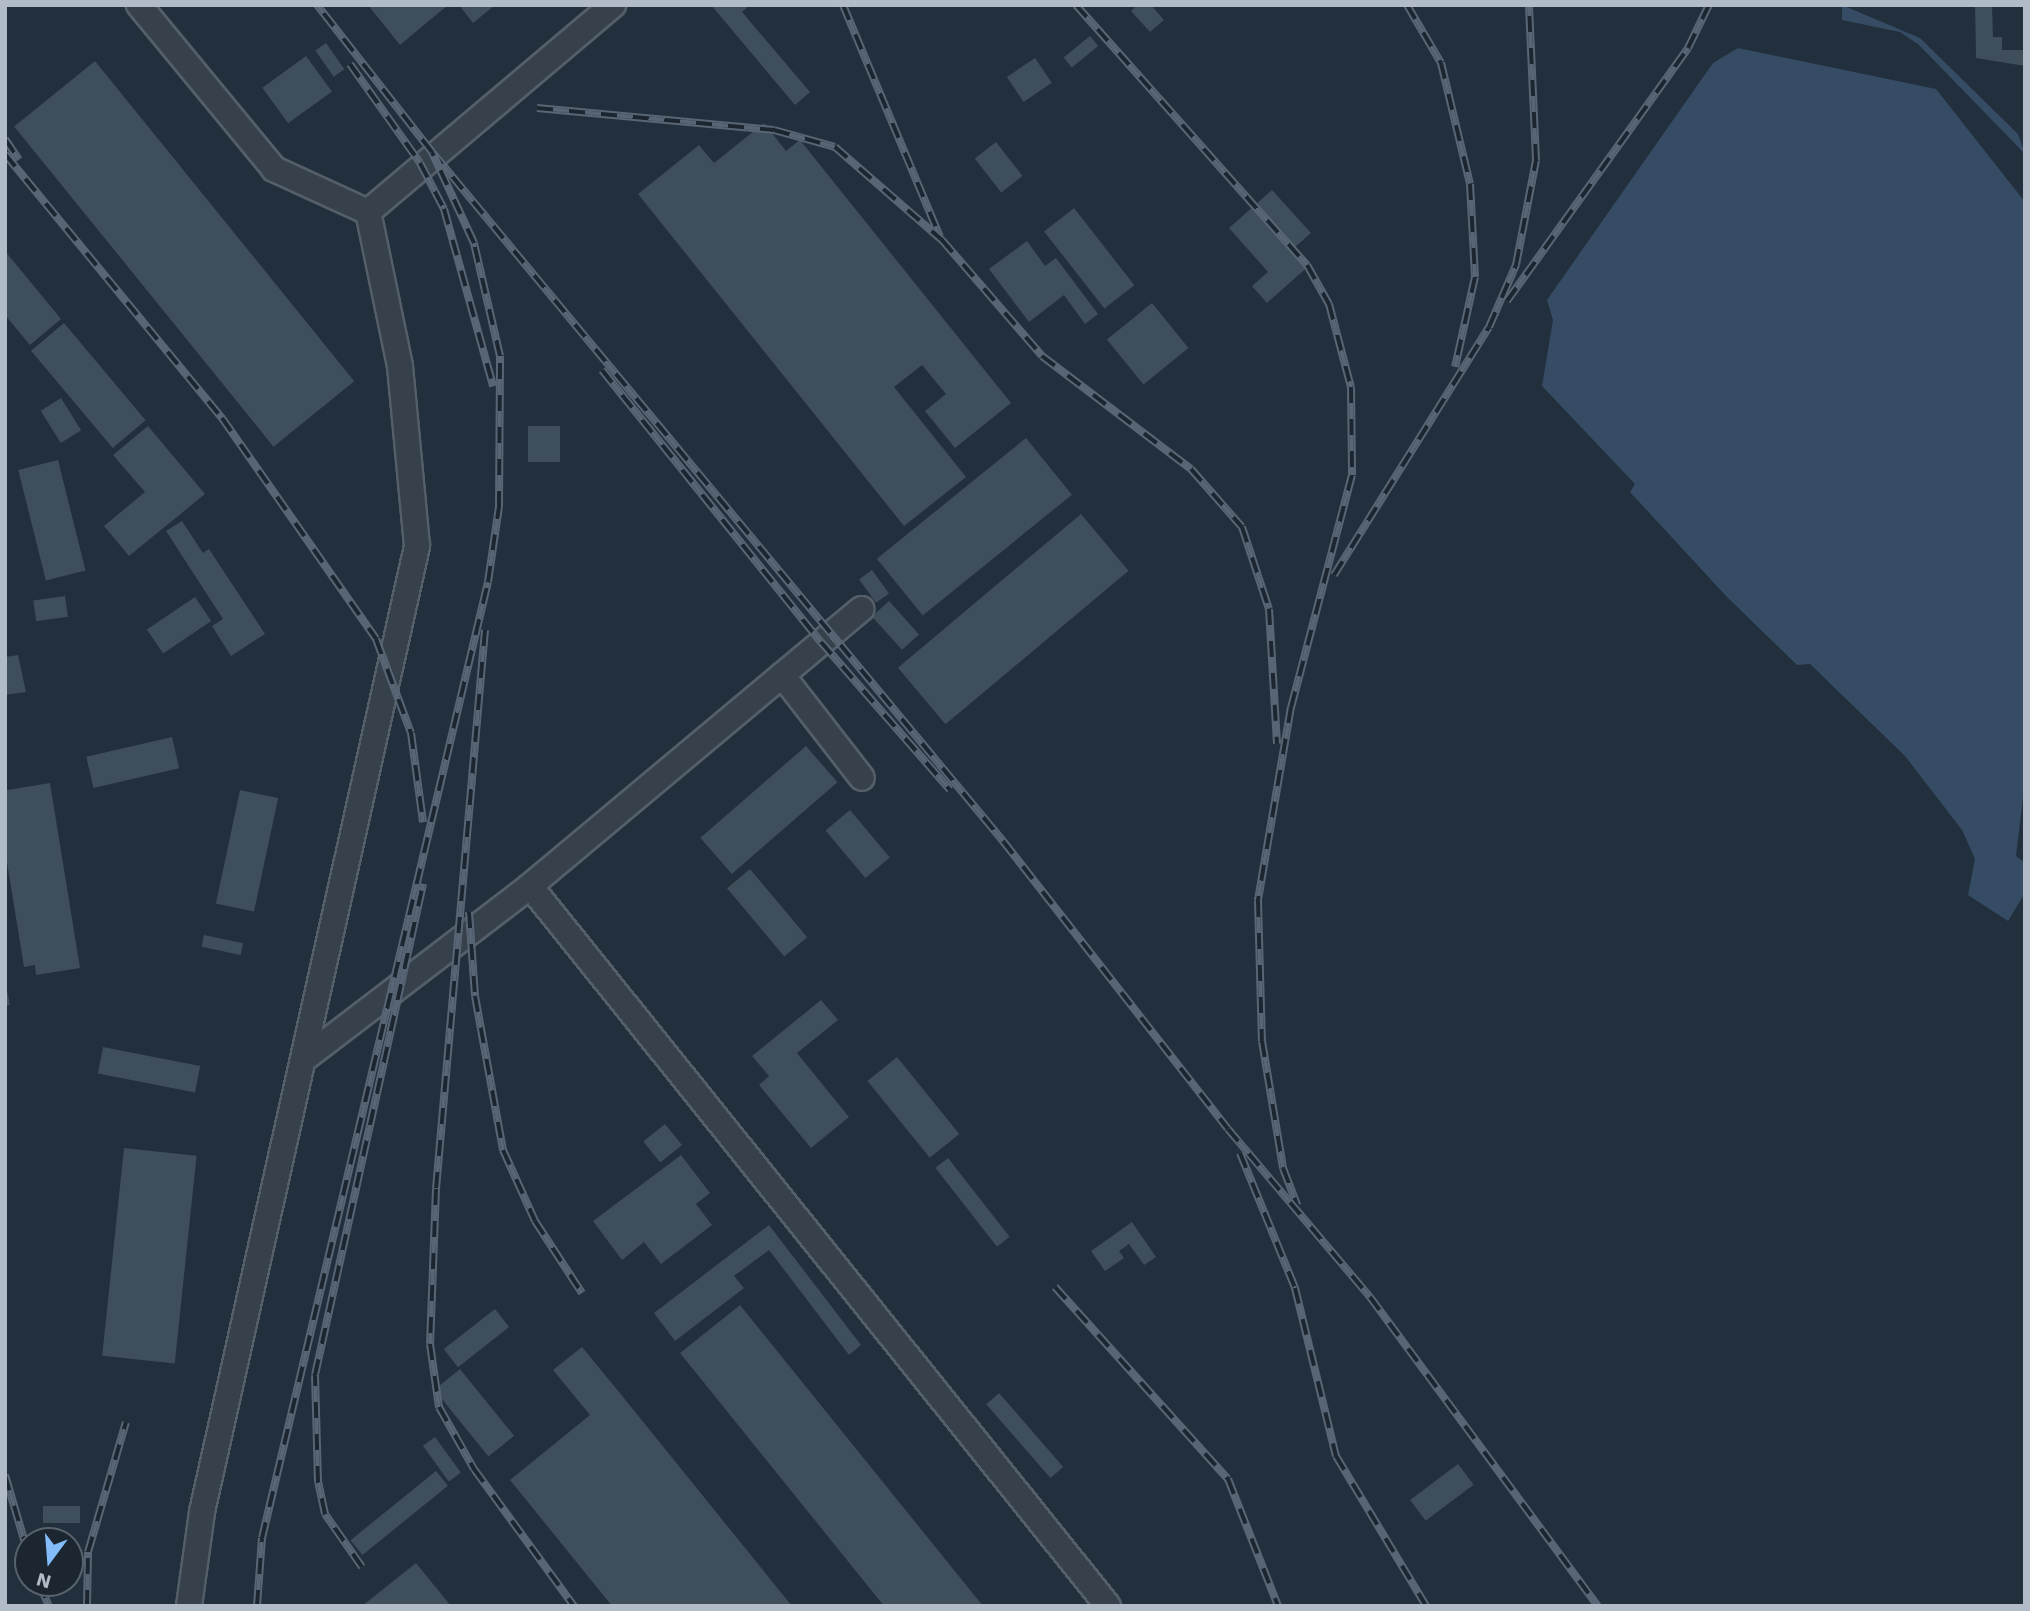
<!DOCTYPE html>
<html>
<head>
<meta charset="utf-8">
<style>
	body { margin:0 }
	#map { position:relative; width:2030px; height:1611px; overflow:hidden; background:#222f3c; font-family:"Work Sans",sans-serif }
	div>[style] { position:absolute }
	.water>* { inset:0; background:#354c64 }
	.building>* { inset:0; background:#3e4e5b; transform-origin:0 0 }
	.roads { filter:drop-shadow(2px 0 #545f6a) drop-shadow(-2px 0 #545f6a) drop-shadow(0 2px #545f6a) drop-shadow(0 -2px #545f6a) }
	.minor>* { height:24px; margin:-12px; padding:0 12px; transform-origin:12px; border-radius:12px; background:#36414c }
	.rail>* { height:8px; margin-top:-4px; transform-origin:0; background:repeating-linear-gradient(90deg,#1b2631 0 16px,#586574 0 32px); box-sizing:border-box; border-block:2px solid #586574 }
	span { translate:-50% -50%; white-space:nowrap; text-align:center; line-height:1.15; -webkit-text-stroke:6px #1b2631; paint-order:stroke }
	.frame { position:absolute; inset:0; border:7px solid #b1bcc8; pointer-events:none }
	.north { position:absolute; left:14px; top:1527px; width:70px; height:70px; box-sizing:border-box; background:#1b2631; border:2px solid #57626d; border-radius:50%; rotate:196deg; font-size:19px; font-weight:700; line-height:28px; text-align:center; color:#b1bcc8 }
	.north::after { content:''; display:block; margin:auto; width:24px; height:32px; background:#83bcfb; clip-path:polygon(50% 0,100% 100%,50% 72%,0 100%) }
</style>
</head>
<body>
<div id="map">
	<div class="water">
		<div style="clip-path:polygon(1842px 5px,1920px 38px,2018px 134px,2025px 154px,1919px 45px,1900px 32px,1842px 20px)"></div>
		<div style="clip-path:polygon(1738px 48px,1936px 89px,2025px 202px,2025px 781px,2016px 856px,2025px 863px,2025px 893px,2008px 921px,1968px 895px,1975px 859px,1962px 830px,1905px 756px,1810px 664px,1797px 665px,1726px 596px,1630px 492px,1635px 484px,1542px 386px,1553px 320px,1547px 300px,1713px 63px)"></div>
	</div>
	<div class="building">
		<div style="clip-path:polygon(368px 5px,448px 5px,400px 45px)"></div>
		<div style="clip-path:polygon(459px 5px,495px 5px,473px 23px)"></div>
		<div style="clip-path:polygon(711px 5px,750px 5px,742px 12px,810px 92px,795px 105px)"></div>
		<div style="clip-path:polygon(1137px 5px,1151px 5px,1164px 20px,1150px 32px,1131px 11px)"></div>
		<div style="clip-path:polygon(1975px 5px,1992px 5px,1993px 37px,2002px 37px,2002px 50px,2025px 50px,2025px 66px,1976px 58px)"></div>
		<div style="left:1090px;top:36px;width:13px;height:34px;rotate:51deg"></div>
		<div style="left:326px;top:43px;width:32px;height:13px;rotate:55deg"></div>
		<div style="left:306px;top:56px;width:44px;height:54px;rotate:54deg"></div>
		<div style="left:1035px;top:58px;width:30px;height:34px;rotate:56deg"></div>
		<div style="left:95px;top:61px;width:412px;height:104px;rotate:51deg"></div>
		<div style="clip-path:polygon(764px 123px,786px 151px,800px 140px,1011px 403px,955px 448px,925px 411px,946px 394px,922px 365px,894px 387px,966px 477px,904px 526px,638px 194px,699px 145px,714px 163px)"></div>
		<div style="left:996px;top:142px;width:43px;height:27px;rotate:52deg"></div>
		<div style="clip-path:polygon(1272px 190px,1311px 233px,1295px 247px,1310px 265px,1267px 303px,1252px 286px,1268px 272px,1229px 228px)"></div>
		<div style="left:1074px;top:208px;width:98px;height:38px;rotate:52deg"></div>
		<div style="clip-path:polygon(1027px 241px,1045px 266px,1056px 258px,1098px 314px,1085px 324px,1064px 295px,1029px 322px,989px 269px)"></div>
		<div style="clip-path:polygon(5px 251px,61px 319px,30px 345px,5px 315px)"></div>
		<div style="left:1152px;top:303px;width:58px;height:58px;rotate:51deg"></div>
		<div style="left:64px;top:323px;width:127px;height:43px;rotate:50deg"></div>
		<div style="left:61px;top:398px;width:38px;height:24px;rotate:58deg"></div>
		<div style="clip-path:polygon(148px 426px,205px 494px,129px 556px,104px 526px,145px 492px,113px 455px)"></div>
		<div style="left:528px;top:426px;width:32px;height:36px"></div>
		<div style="left:1026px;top:438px;width:73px;height:192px;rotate:51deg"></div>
		<div style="left:58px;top:460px;width:114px;height:41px;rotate:76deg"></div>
		<div style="left:1081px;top:514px;width:74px;height:239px;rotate:50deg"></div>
		<div style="clip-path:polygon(182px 521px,203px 553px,209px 549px,265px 634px,231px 656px,212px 626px,223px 619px,166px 531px)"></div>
		<div style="left:872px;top:570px;width:29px;height:16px;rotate:54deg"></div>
		<div style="left:65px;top:596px;width:21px;height:32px;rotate:82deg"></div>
		<div style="left:195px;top:597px;width:29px;height:58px;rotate:56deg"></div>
		<div style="left:889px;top:601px;width:45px;height:23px;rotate:48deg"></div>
		<div style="clip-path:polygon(18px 655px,26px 692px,5px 695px,5px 657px)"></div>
		<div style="left:172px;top:737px;width:32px;height:88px;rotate:77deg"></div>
		<div style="left:806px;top:746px;width:48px;height:140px;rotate:49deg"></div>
		<div style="clip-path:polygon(50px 783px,80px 968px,36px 975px,35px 965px,24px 967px,5px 850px,5px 800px,7px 790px)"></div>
		<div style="left:240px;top:790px;width:39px;height:116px;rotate:12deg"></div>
		<div style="left:850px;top:810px;width:62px;height:32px;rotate:50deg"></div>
		<div style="left:750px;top:869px;width:89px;height:30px;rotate:50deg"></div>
		<div style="left:204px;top:935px;width:40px;height:12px;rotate:12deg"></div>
		<div style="clip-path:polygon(5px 981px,10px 1005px,5px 1006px)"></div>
		<div style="clip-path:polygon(821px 1000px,838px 1020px,797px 1053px,849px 1117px,811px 1148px,759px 1085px,769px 1076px,752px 1056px)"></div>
		<div style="left:103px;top:1047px;width:99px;height:27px;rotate:11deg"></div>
		<div style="left:897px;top:1057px;width:99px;height:38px;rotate:51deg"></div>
		<div style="left:665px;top:1124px;width:27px;height:28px;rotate:51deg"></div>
		<div style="left:124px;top:1148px;width:73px;height:209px;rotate:6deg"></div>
		<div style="clip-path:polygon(681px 1155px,710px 1193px,696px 1204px,712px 1225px,661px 1264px,644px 1242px,622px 1260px,593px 1221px)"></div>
		<div style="left:948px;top:1158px;width:100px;height:16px;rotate:52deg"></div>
		<div style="clip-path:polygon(1132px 1222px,1156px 1257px,1144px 1265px,1129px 1244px,1119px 1251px,1124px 1258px,1105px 1271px,1091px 1251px)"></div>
		<div style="clip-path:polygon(769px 1225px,861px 1345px,849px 1355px,769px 1250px,734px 1276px,744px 1288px,675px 1341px,654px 1313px)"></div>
		<div style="clip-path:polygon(740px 1305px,983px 1606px,884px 1606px,680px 1353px)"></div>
		<div style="left:495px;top:1309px;width:23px;height:65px;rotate:52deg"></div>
		<div style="clip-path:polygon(582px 1347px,619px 1392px,792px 1606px,612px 1606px,510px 1480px,590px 1415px,553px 1370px)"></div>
		<div style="left:460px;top:1369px;width:86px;height:33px;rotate:51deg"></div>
		<div style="left:999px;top:1393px;width:98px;height:17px;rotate:49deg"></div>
		<div style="left:435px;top:1437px;width:44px;height:15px;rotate:54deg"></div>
		<div style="left:1458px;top:1464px;width:26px;height:60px;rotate:53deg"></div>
		<div style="left:436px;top:1471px;width:19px;height:110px;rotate:51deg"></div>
		<div style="left:43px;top:1506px;width:37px;height:17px"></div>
		<div style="clip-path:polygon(416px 1563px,451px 1606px,362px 1606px)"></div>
	</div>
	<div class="roads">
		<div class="minor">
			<div style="left:139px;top:5px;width:212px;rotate:50.5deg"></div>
			<div style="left:274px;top:169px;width:103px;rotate:24.6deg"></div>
			<div style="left:782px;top:675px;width:130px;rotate:52.2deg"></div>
			<div style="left:530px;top:886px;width:432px;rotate:-39.9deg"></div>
			<div style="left:308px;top:1056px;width:280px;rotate:-37.4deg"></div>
			<div style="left:530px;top:886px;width:923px;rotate:51.24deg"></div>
			<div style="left:189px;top:1606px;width:95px;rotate:-82.1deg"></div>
			<div style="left:202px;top:1512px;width:990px;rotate:-77.45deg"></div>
			<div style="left:417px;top:546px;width:181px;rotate:-95.4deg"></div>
			<div style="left:400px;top:366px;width:157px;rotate:-101.7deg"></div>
			<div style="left:368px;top:212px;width:321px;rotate:-40.2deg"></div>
		</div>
	</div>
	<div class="rail">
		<div style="left:843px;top:5px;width:251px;rotate:67.3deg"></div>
		<div style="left:1076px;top:5px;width:348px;rotate:48.4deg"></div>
		<div style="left:1307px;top:265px;width:45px;rotate:60.6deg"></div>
		<div style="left:1329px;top:304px;width:86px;rotate:75.2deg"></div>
		<div style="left:1351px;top:387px;width:88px;rotate:89.3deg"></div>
		<div style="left:1352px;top:475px;width:240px;rotate:104.7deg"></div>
		<div style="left:1291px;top:707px;width:197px;rotate:99.7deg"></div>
		<div style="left:1258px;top:901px;width:140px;rotate:88.4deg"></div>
		<div style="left:1262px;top:1041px;width:129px;rotate:80.6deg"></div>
		<div style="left:1283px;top:1168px;width:40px;rotate:69deg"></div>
		<div style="left:1407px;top:5px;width:67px;rotate:59.6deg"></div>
		<div style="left:1441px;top:63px;width:124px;rotate:76.5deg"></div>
		<div style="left:1470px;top:184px;width:93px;rotate:86.9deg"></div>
		<div style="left:1475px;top:277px;width:92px;rotate:102.5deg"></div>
		<div style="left:350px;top:64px;width:121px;rotate:54.7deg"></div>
		<div style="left:420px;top:163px;width:52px;rotate:62.4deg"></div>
		<div style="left:444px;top:209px;width:184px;rotate:74.5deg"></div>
		<div style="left:537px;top:108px;width:238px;rotate:5.3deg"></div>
		<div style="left:774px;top:130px;width:63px;rotate:15.6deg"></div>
		<div style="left:835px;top:147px;width:142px;rotate:41deg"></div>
		<div style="left:942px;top:240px;width:153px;rotate:49.2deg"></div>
		<div style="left:1042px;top:356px;width:187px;rotate:37.2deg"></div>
		<div style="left:1191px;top:469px;width:77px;rotate:48.7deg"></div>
		<div style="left:1242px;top:527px;width:86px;rotate:71.8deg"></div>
		<div style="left:1269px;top:609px;width:135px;rotate:86.6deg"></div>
		<div style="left:5px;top:139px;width:25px;rotate:56deg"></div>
		<div style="left:432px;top:152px;width:895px;rotate:50.35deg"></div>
		<div style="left:1003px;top:841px;width:365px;rotate:52deg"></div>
		<div style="left:1228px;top:1129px;width:220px;rotate:49.8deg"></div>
		<div style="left:1370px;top:1297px;width:384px;rotate:53.6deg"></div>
		<div style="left:5px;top:154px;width:342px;rotate:50.6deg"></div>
		<div style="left:222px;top:418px;width:269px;rotate:55.1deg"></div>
		<div style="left:376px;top:639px;width:100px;rotate:69.6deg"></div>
		<div style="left:411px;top:733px;width:90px;rotate:82.3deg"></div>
		<div style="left:1507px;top:301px;width:311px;rotate:-54.4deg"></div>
		<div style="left:1688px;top:48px;width:48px;rotate:-64deg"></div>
		<div style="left:602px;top:370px;width:349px;rotate:51.2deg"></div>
		<div style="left:821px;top:642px;width:196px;rotate:48.9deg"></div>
		<div style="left:1334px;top:575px;width:292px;rotate:-58deg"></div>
		<div style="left:1489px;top:327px;width:68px;rotate:-66.5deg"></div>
		<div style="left:1516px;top:265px;width:107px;rotate:-79.2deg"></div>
		<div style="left:1536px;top:160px;width:155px;rotate:-92.6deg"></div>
		<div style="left:485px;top:630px;width:561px;rotate:95.01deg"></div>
		<div style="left:436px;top:1189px;width:155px;rotate:92.2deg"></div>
		<div style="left:430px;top:1344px;width:64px;rotate:81.9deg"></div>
		<div style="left:439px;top:1407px;width:71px;rotate:60.6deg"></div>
		<div style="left:474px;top:1469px;width:170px;rotate:53.9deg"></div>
		<div style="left:469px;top:912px;width:84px;rotate:85.9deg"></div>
		<div style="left:475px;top:996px;width:157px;rotate:79.7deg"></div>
		<div style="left:503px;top:1150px;width:78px;rotate:65.7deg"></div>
		<div style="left:535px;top:1221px;width:86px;rotate:56.9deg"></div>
		<div style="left:1240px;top:1153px;width:146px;rotate:67.8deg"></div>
		<div style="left:1295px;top:1288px;width:173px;rotate:76.3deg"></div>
		<div style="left:1336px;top:1456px;width:175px;rotate:59deg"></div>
		<div style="left:1055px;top:1287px;width:258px;rotate:48deg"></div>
		<div style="left:1228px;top:1479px;width:136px;rotate:68.5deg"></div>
		<div style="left:5px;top:1475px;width:81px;rotate:73.6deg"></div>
		<div style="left:362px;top:1567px;width:65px;rotate:-124.9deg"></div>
		<div style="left:325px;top:1514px;width:33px;rotate:-102deg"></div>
		<div style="left:318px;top:1482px;width:107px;rotate:-91.6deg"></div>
		<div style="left:315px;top:1375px;width:503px;rotate:-77.59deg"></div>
		<div style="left:39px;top:1583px;width:25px;rotate:67deg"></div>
		<div style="left:87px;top:1606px;width:54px;rotate:-88.9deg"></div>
		<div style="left:88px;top:1552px;width:135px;rotate:-73.7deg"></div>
		<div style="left:257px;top:1606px;width:68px;rotate:-85.8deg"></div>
		<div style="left:262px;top:1538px;width:982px;rotate:-76.7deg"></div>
		<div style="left:488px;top:582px;width:76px;rotate:-81.7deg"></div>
		<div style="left:499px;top:507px;width:151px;rotate:-89.6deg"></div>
		<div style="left:500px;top:356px;width:116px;rotate:-103deg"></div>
		<div style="left:474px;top:243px;width:100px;rotate:-114.8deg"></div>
		<div style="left:432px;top:152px;width:187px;rotate:-128deg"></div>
	</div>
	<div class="frame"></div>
	<div class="north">N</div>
</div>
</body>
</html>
